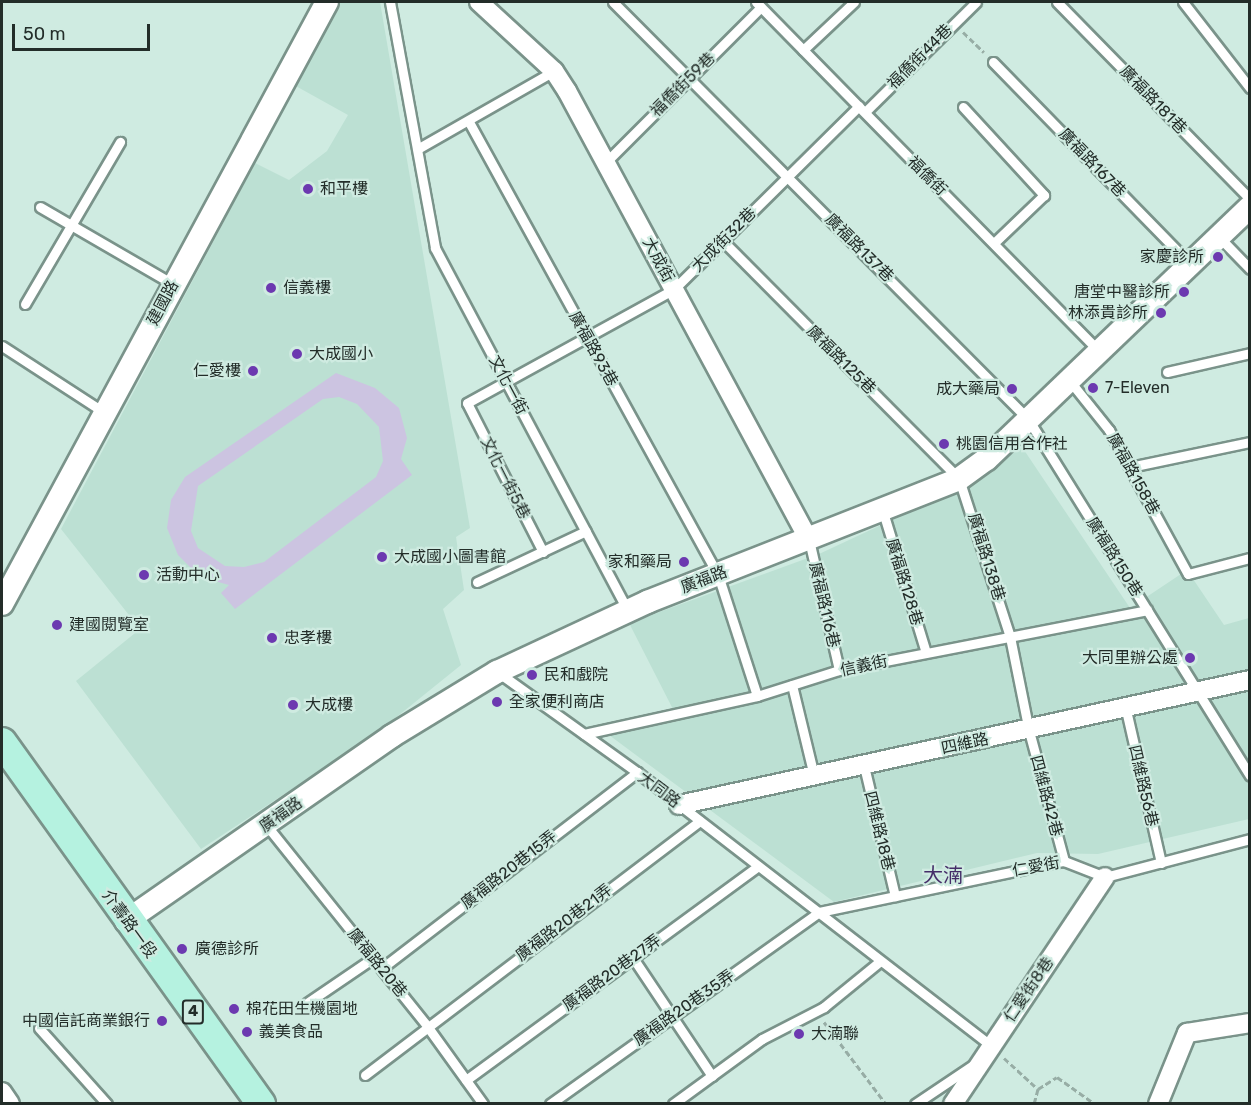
<!DOCTYPE html>
<html>
<head>
<meta charset="utf-8">
<style>
	body { margin:0 }
	#map { position:relative; width:1251px; height:1105px; overflow:hidden; background:#cfebe1; font-family:Rubik,"Noto Sans TC",sans-serif }
	div>[style] { position:absolute }
	.built>* { inset:0; background:#bce0d3 }
	.green>* { inset:0; background:#ccc4e1 }
	.path>* { height:3px; margin-top:-1.5px; transform-origin:0; background:repeating-linear-gradient(90deg,#97ada5 0 6px,transparent 0 9px) }
	.roads { filter:drop-shadow(2px 0 #7a938a) drop-shadow(-2px 0 #7a938a) drop-shadow(0 2px #7a938a) drop-shadow(0 -2px #7a938a) }
	.service>* { height:9px; margin:-4.5px; padding:0 4.5px; transform-origin:4.5px; border-radius:4.5px; background:#fff }
	.minor>* { height:18px; margin:-9px; padding:0 9px; transform-origin:9px; border-radius:9px; background:#fff }
	.tertiary>* { height:22px; margin:-11px; padding:0 11px; transform-origin:11px; border-radius:11px; background:#fff }
	.primary>* { height:28px; margin:-14px; padding:0 14px; transform-origin:14px; border-radius:14px; background:#b5f2e0 }
	.dots>* { width:16px; height:16px; translate:-50% -50%; box-sizing:border-box; border:3px solid #cfebe1; border-radius:50% }
	span { translate:-50% -50%; white-space:nowrap; text-align:center; line-height:1.15; -webkit-text-stroke:4.5px #cfebe1; paint-order:stroke }
	.shield-label span { padding:2px 4px; background:#cfebe1; border:2px solid; border-radius:4px; -webkit-text-stroke-width:0 }
	.shield-label { font-size:15px; color:#232d29; font-weight:700 }
	.street-label { font-size:16px; color:#232d29 }
	.poi-label { font-size:16px; color:#232d29 }
	.left { translate:0 -50%; text-align:left }
	.right { translate:-100% -50%; text-align:right }
	.quarter-label { font-size:20px; color:#442d68 }
	.frame { position:absolute; inset:0; border:3px solid #232d29; pointer-events:none }
	.scale { position:absolute; left:12px; top:24px; width:138px; height:27px; box-sizing:border-box; border:3px solid #232d29; border-top:0; padding-left:8px; font-size:18px; line-height:21px; white-space:nowrap; color:#232d29; -webkit-text-stroke:4px #cfebe1; paint-order:stroke }
</style>
</head>
<body>
<div id="map">
	<div class="built">
		<div style="clip-path:polygon(339px 2px,380px 2px,470px 528px,456px 537px,464px 590px,443px 609px,461px 665px,378px 732px,201px 849px,76px 681px,140px 629px,61px 529px,255px 163px,289px 180px,327px 151px,348px 115px,294px 85px)"></div>
		<div style="clip-path:polygon(1022px 447px,1130px 608px,1187px 570px,1224px 625px,1249px 618px,1249px 819px,1098px 854px,1037px 853px,834px 902px,609px 735px,679px 721px,629px 623px,819px 554px,969px 484px)"></div>
	</div>
	<div class="green">
		<div style="clip-path:polygon(evenodd,336px 373px,375px 388px,399px 408px,407px 438px,401px 459px,412px 475px,235px 609px,221px 593px,229px 585px,200px 577px,178px 555px,167px 528px,171px 500px,185px 477px,336px 373px,339px 397px,357px 404px,379px 427px,383px 461px,376px 477px,264px 562px,244px 567px,225px 566px,198px 548px,191px 531px,198px 486px,323px 399px,339px 397px)"></div>
	</div>
	<div class="path">
		<div style="left:963px;top:32px;width:29px;rotate:44deg"></div>
		<div style="left:824px;top:1022px;width:103px;rotate:52.9deg"></div>
		<div style="left:1004px;top:1058px;width:46px;rotate:42.4deg"></div>
		<div style="left:1038px;top:1089px;width:16px;rotate:105deg"></div>
		<div style="left:1038px;top:1089px;width:22px;rotate:-32deg"></div>
		<div style="left:1057px;top:1077px;width:47px;rotate:35.4deg"></div>
	</div>
	<div class="roads">
		<div class="service">
			<div style="left:390px;top:2px;width:250px;rotate:79.6deg"></div>
			<div style="left:435px;top:248px;width:411px;rotate:62deg"></div>
			<div style="left:613px;top:2px;width:588px;rotate:45.14deg"></div>
			<div style="left:1028px;top:419px;width:420px;rotate:58.1deg"></div>
			<div style="left:756px;top:2px;width:489px;rotate:45.5deg"></div>
			<div style="left:1057px;top:2px;width:276px;rotate:45.6deg"></div>
			<div style="left:1183px;top:2px;width:109px;rotate:52.1deg"></div>
			<div style="left:803px;top:50px;width:70px;rotate:-43.3deg"></div>
			<div style="left:993px;top:62px;width:282px;rotate:45.7deg"></div>
			<div style="left:963px;top:107px;width:120px;rotate:47.4deg"></div>
			<div style="left:1044px;top:195px;width:69px;rotate:136.2deg"></div>
			<div style="left:865px;top:112px;width:156px;rotate:-44.7deg"></div>
			<div style="left:469px;top:122px;width:517px;rotate:61.2deg"></div>
			<div style="left:718px;top:575px;width:127px;rotate:72.1deg"></div>
			<div style="left:419px;top:148px;width:155px;rotate:-29.7deg"></div>
			<div style="left:606px;top:162px;width:219px;rotate:-45deg"></div>
			<div style="left:40px;top:207px;width:154px;rotate:30.1deg"></div>
			<div style="left:1220px;top:238px;width:43px;rotate:45.9deg"></div>
			<div style="left:723px;top:241px;width:335px;rotate:45.2deg"></div>
			<div style="left:959px;top:479px;width:166px;rotate:72.1deg"></div>
			<div style="left:1010px;top:637px;width:96px;rotate:78.6deg"></div>
			<div style="left:1029px;top:731px;width:135px;rotate:74.9deg"></div>
			<div style="left:25px;top:304px;width:188px;rotate:-59.6deg"></div>
			<div style="left:2px;top:346px;width:123px;rotate:33deg"></div>
			<div style="left:1167px;top:372px;width:85px;rotate:-12.9deg"></div>
			<div style="left:1069px;top:380px;width:64px;rotate:51.3deg"></div>
			<div style="left:1109px;top:430px;width:164px;rotate:61.3deg"></div>
			<div style="left:1188px;top:574px;width:64px;rotate:-14.5deg"></div>
			<div style="left:1130px;top:467px;width:123px;rotate:-11.8deg"></div>
			<div style="left:883px;top:512px;width:147px;rotate:73deg"></div>
			<div style="left:809px;top:540px;width:133px;rotate:77deg"></div>
			<div style="left:543px;top:552px;width:167px;rotate:-117deg"></div>
			<div style="left:467px;top:403px;width:236px;rotate:-28.8deg"></div>
			<div style="left:674px;top:289px;width:260px;rotate:-44.7deg"></div>
			<div style="left:477px;top:582px;width:120px;rotate:-25.1deg"></div>
			<div style="left:499px;top:673px;width:170px;rotate:35.7deg"></div>
			<div style="left:637px;top:772px;width:448px;rotate:37.7deg"></div>
			<div style="left:792px;top:685px;width:94px;rotate:76.4deg"></div>
			<div style="left:1126px;top:710px;width:157px;rotate:77.1deg"></div>
			<div style="left:584px;top:734px;width:177px;rotate:-12.4deg"></div>
			<div style="left:757px;top:696px;width:86px;rotate:-17.6deg"></div>
			<div style="left:839px;top:670px;width:314px;rotate:-11deg"></div>
			<div style="left:864px;top:766px;width:134px;rotate:76.6deg"></div>
			<div style="left:267px;top:826px;width:256px;rotate:51.3deg"></div>
			<div style="left:427px;top:1026px;width:96px;rotate:54.3deg"></div>
			<div style="left:633px;top:958px;width:142px;rotate:56.2deg"></div>
			<div style="left:382px;top:968px;width:322px;rotate:-37.5deg"></div>
			<div style="left:307px;top:1003px;width:80px;rotate:-34.3deg"></div>
			<div style="left:39px;top:1028px;width:102px;rotate:48.2deg"></div>
			<div style="left:365px;top:1075px;width:420px;rotate:-37.2deg"></div>
			<div style="left:466px;top:1080px;width:362px;rotate:-36.2deg"></div>
			<div style="left:550px;top:1104px;width:330px;rotate:-35.5deg"></div>
			<div style="left:819px;top:912px;width:250px;rotate:-11.8deg"></div>
			<div style="left:1064px;top:861px;width:44px;rotate:21.3deg"></div>
			<div style="left:1105px;top:877px;width:150px;rotate:-14.7deg"></div>
			<div style="left:673px;top:1104px;width:110px;rotate:-36.1deg"></div>
			<div style="left:762px;top:1039px;width:70px;rotate:-27.3deg"></div>
			<div style="left:824px;top:1007px;width:71px;rotate:-39.3deg"></div>
			<div style="left:915px;top:1104px;width:70px;rotate:-33.9deg"></div>
		</div>
		<div class="minor">
			<div style="left:479px;top:2px;width:102px;rotate:42.6deg"></div>
			<div style="left:554px;top:71px;width:24px;rotate:57deg"></div>
			<div style="left:567px;top:91px;width:510px;rotate:61.68deg"></div>
			<div style="left:679px;top:805px;width:585px;rotate:-12.35deg"></div>
			<div style="left:2px;top:1092px;width:14px;rotate:56deg"></div>
			<div style="left:953px;top:1104px;width:273px;rotate:-56.2deg"></div>
			<div style="left:1158px;top:1104px;width:77px;rotate:-67.8deg"></div>
			<div style="left:1187px;top:1033px;width:64px;rotate:-9deg"></div>
		</div>
		<div class="tertiary">
			<div style="left:2px;top:604px;width:684px;rotate:-61.64deg"></div>
			<div style="left:126px;top:921px;width:324px;rotate:-34.8deg"></div>
			<div style="left:392px;top:736px;width:123px;rotate:-31.4deg"></div>
			<div style="left:497px;top:672px;width:166px;rotate:-25deg"></div>
			<div style="left:647px;top:602px;width:335px;rotate:-21.5deg"></div>
			<div style="left:959px;top:479px;width:34px;rotate:-36deg"></div>
			<div style="left:987px;top:459px;width:364px;rotate:-43.8deg"></div>
		</div>
		<div class="primary">
			<div style="left:2px;top:742px;width:445px;rotate:54.4deg"></div>
		</div>
	</div>
	<div class="dots">
		<div style="left:308px;top:189px;background:#6c39b0"></div>
		<div style="left:1218px;top:257px;background:#6c39b0"></div>
		<div style="left:271px;top:288px;background:#6c39b0"></div>
		<div style="left:1184px;top:292px;background:#6c39b0"></div>
		<div style="left:1161px;top:313px;background:#6c39b0"></div>
		<div style="left:297px;top:354px;background:#6c39b0"></div>
		<div style="left:253px;top:371px;background:#6c39b0"></div>
		<div style="left:1093px;top:388px;background:#6c39b0"></div>
		<div style="left:1012px;top:389px;background:#6c39b0"></div>
		<div style="left:944px;top:444px;background:#6c39b0"></div>
		<div style="left:382px;top:557px;background:#6c39b0"></div>
		<div style="left:684px;top:562px;background:#6c39b0"></div>
		<div style="left:144px;top:575px;background:#6c39b0"></div>
		<div style="left:57px;top:625px;background:#6c39b0"></div>
		<div style="left:272px;top:638px;background:#6c39b0"></div>
		<div style="left:1190px;top:658px;background:#6c39b0"></div>
		<div style="left:532px;top:675px;background:#6c39b0"></div>
		<div style="left:497px;top:702px;background:#6c39b0"></div>
		<div style="left:293px;top:705px;background:#6c39b0"></div>
		<div style="left:182px;top:949px;background:#6c39b0"></div>
		<div style="left:234px;top:1009px;background:#6c39b0"></div>
		<div style="left:162px;top:1021px;background:#6c39b0"></div>
		<div style="left:247px;top:1032px;background:#6c39b0"></div>
		<div style="left:799px;top:1034px;background:#6c39b0"></div>
	</div>
	<div class="shield-label">
		<span style="left:193px;top:1012px">4</span>
	</div>
	<div class="street-label">
		<span style="left:920px;top:57px;rotate:-45deg">福僑街44巷</span>
		<span style="left:683px;top:85px;rotate:-45deg">福僑街59巷</span>
		<span style="left:1153px;top:100px;rotate:46deg">廣福路181巷</span>
		<span style="left:1092px;top:163px;rotate:46deg">廣福路167巷</span>
		<span style="left:927px;top:176px;rotate:45deg">福僑街</span>
		<span style="left:724px;top:240px;rotate:-45deg">大成街32巷</span>
		<span style="left:859px;top:248px;rotate:45deg">廣福路137巷</span>
		<span style="left:658px;top:260px;rotate:62deg">大成街</span>
		<span style="left:163px;top:303px;rotate:-62deg">建國路</span>
		<span style="left:593px;top:349px;rotate:61deg">廣福路93巷</span>
		<span style="left:841px;top:360px;rotate:45deg">廣福路125巷</span>
		<span style="left:508px;top:385px;rotate:62deg">文化一街</span>
		<span style="left:1133px;top:474px;rotate:61deg">廣福路158巷</span>
		<span style="left:505px;top:478px;rotate:63deg">文化一街5巷</span>
		<span style="left:986px;top:557px;rotate:73deg">廣福路138巷</span>
		<span style="left:1114px;top:557px;rotate:58deg">廣福路150巷</span>
		<span style="left:704px;top:580px;rotate:-21deg">廣福路</span>
		<span style="left:904px;top:582px;rotate:73deg">廣福路128巷</span>
		<span style="left:824px;top:605px;rotate:77deg">廣福路116巷</span>
		<span style="left:864px;top:666px;rotate:-12deg">信義街</span>
		<span style="left:965px;top:744px;rotate:-12deg">四維路</span>
		<span style="left:1143px;top:786px;rotate:77deg">四維路56巷</span>
		<span style="left:659px;top:790px;rotate:37deg">大同路</span>
		<span style="left:1046px;top:796px;rotate:75deg">四維路42巷</span>
		<span style="left:281px;top:815px;rotate:-35deg">廣福路</span>
		<span style="left:879px;top:831px;rotate:76deg">四維路18巷</span>
		<span style="left:1036px;top:867px;rotate:-10deg">仁愛街</span>
		<span style="left:509px;top:870px;rotate:-38deg">廣福路20巷15弄</span>
		<span style="left:564px;top:923px;rotate:-37deg">廣福路20巷21弄</span>
		<span style="left:129px;top:924px;rotate:54deg">介壽路一段</span>
		<span style="left:377px;top:963px;rotate:51deg">廣福路20巷</span>
		<span style="left:612px;top:973px;rotate:-36deg">廣福路20巷27弄</span>
		<span style="left:1029px;top:990px;rotate:-56deg">仁愛街8巷</span>
		<span style="left:684px;top:1008px;rotate:-35deg">廣福路20巷35弄</span>
	</div>
	<div class="poi-label">
		<span class="left" style="left:320px;top:189px">和平樓</span>
		<span class="right" style="left:1204px;top:257px">家慶診所</span>
		<span class="left" style="left:283px;top:288px">信義樓</span>
		<span class="right" style="left:1170px;top:292px">唐堂中醫診所</span>
		<span class="right" style="left:1148px;top:313px">林添貴診所</span>
		<span class="left" style="left:309px;top:354px">大成國小</span>
		<span class="right" style="left:241px;top:371px">仁愛樓</span>
		<span class="left" style="left:1105px;top:388px">7-Eleven</span>
		<span class="right" style="left:1000px;top:389px">成大藥局</span>
		<span class="left" style="left:956px;top:444px">桃園信用合作社</span>
		<span class="left" style="left:394px;top:557px">大成國小圖書館</span>
		<span class="right" style="left:672px;top:562px">家和藥局</span>
		<span class="left" style="left:156px;top:575px">活動中心</span>
		<span class="left" style="left:69px;top:625px">建國閱覽室</span>
		<span class="left" style="left:284px;top:638px">忠孝樓</span>
		<span class="right" style="left:1178px;top:658px">大同里辦公處</span>
		<span class="left" style="left:544px;top:675px">民和戲院</span>
		<span class="left" style="left:509px;top:702px">全家便利商店</span>
		<span class="left" style="left:305px;top:705px">大成樓</span>
		<span class="left" style="left:195px;top:949px">廣德診所</span>
		<span class="left" style="left:246px;top:1009px">棉花田生機園地</span>
		<span class="right" style="left:150px;top:1021px">中國信託商業銀行</span>
		<span class="left" style="left:259px;top:1032px">義美食品</span>
		<span class="left" style="left:811px;top:1034px">大湳聯</span>
	</div>
	<div class="quarter-label">
		<span style="left:943px;top:875px">大湳</span>
	</div>
	<div class="frame"></div>
	<div class="scale">50 m</div>
</div>
</body>
</html>
